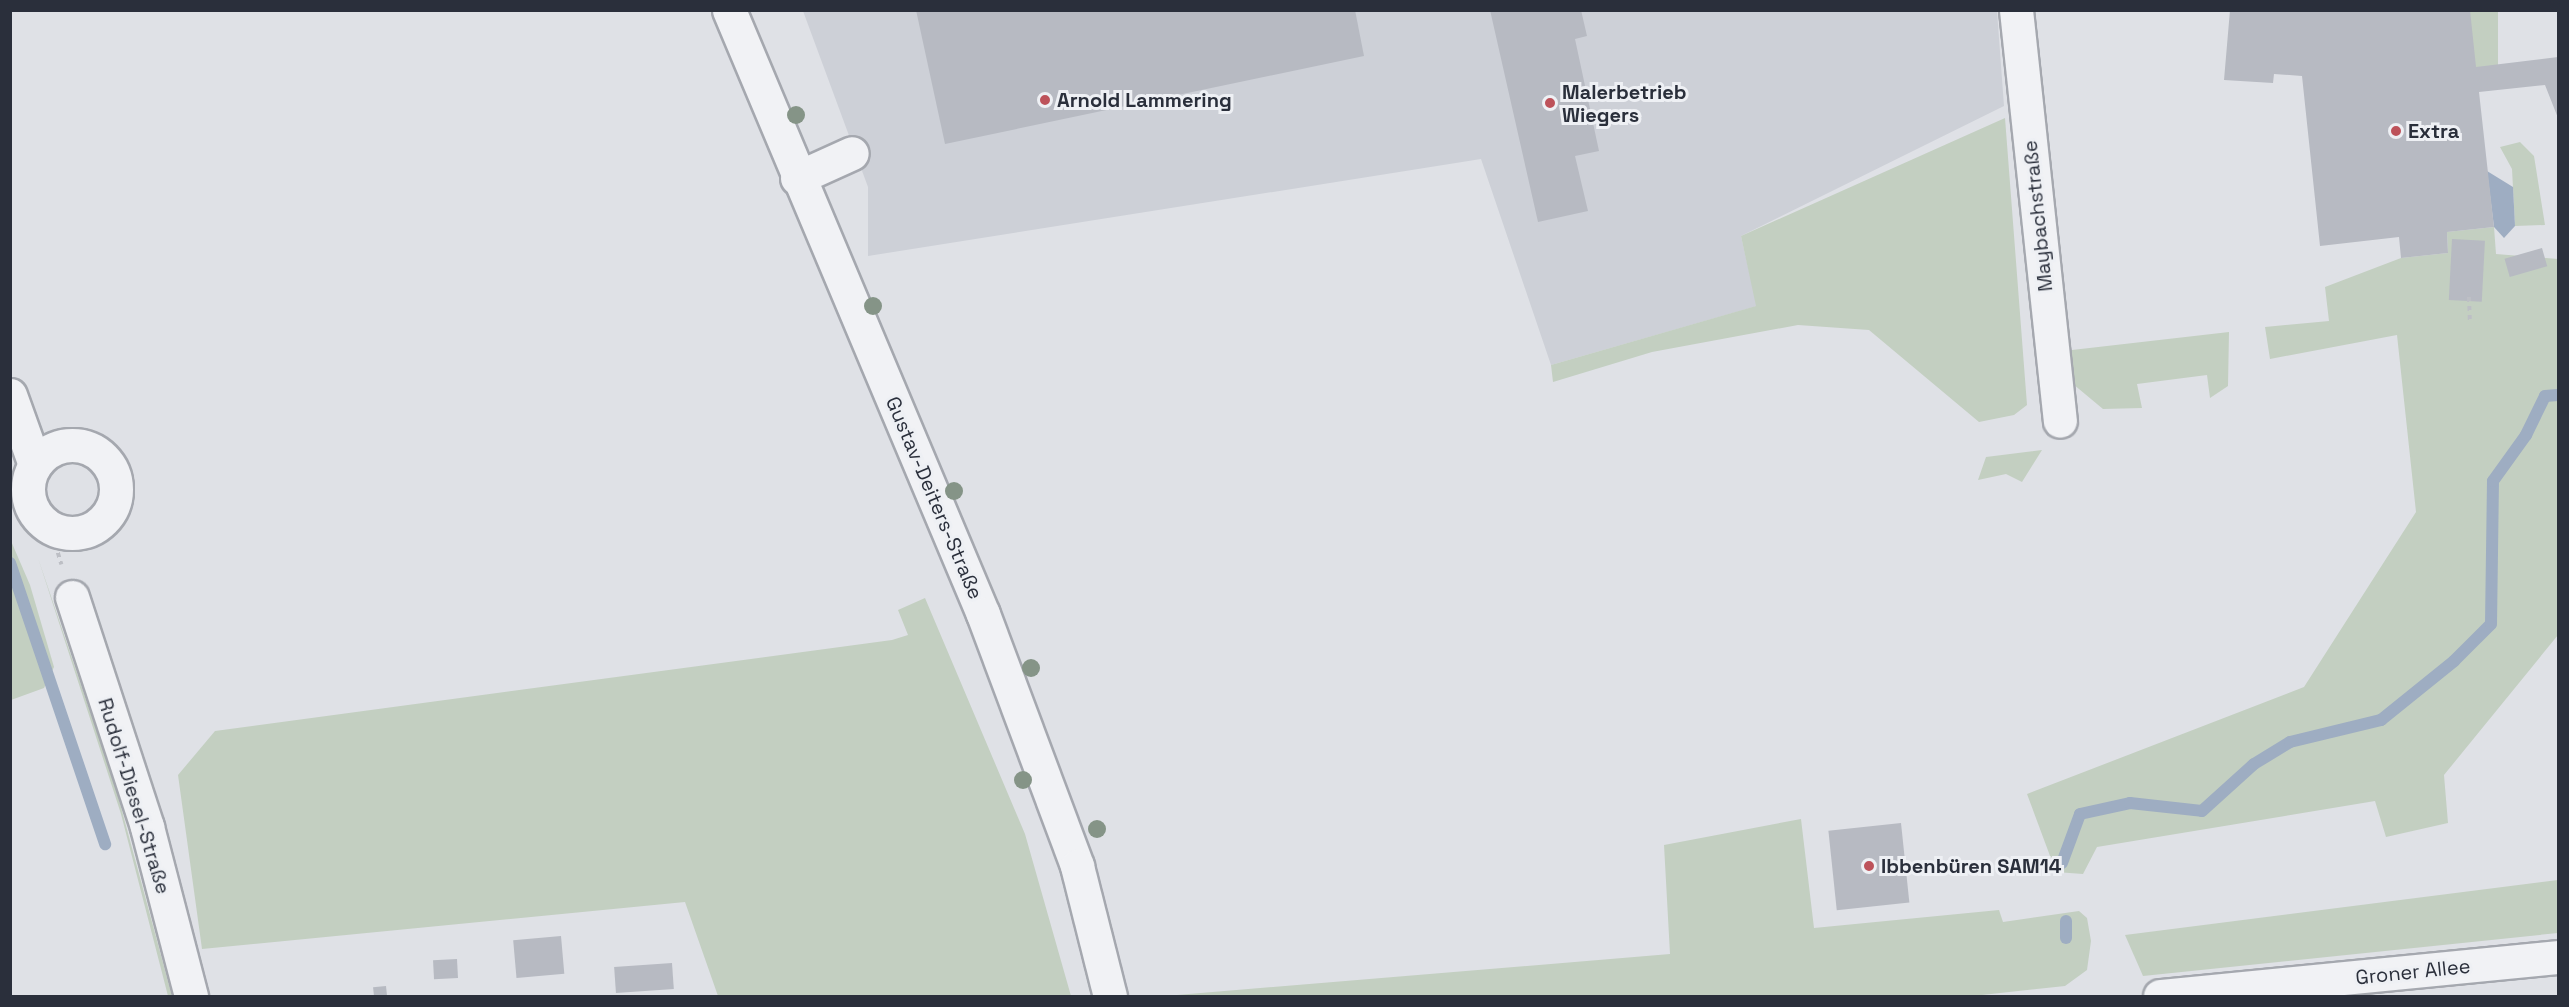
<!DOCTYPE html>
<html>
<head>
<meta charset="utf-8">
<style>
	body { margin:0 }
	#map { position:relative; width:2569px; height:1007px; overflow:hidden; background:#dfe1e6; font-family:"Space Grotesk",sans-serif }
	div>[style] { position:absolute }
	.built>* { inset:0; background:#cdd0d7 }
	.green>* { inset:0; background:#c3cfc1; transform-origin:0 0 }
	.water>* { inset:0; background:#9eadc2 }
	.stream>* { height:12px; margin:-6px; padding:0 6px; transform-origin:6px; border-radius:6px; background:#9eadc2 }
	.building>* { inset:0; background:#b7bac2; transform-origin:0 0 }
	.path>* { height:4px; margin-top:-2px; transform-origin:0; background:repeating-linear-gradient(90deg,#bdbfc5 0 4.5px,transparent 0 9px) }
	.roads { filter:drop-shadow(2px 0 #a5a8af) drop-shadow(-2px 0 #a5a8af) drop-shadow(0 2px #a5a8af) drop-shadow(0 -2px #a5a8af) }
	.minor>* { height:33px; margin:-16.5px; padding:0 16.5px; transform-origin:16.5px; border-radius:16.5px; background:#f1f2f5 }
	.minor>.ring { margin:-16.5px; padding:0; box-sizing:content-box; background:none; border:33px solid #f1f2f5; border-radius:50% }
	.trees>* { width:18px; height:18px; margin:-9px; border-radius:50%; background:#859487 }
	.dots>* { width:16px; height:16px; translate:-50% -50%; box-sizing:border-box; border:3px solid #eef0f4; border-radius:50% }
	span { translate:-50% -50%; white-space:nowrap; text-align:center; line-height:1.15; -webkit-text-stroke:6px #eef0f4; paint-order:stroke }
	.poi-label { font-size:20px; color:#2a2f3b; font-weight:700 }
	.left { translate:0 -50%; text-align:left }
	.street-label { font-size:20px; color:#2a2f3b }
	.frame { position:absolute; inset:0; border:12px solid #2a2f3b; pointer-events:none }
</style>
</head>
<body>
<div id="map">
	<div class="built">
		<div style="clip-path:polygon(803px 11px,1997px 11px,2004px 106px,1741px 236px,1757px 306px,1551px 365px,1481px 159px,868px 256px,868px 187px)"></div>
	</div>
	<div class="green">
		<div style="left:2470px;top:11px;width:28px;height:56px"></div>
		<div style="clip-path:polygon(2005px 118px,2027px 405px,2014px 415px,1979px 422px,1869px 330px,1798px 325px,1652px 352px,1553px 382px,1551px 365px,1756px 306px,1741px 236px)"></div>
		<div style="clip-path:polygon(2520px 142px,2534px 156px,2545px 225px,2515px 226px,2512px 169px,2500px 147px)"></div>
		<div style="clip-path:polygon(2494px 227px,2496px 254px,2558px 259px,2558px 635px,2444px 775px,2448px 823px,2386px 837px,2375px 801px,2097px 847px,2083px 874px,2056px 872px,2027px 794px,2304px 687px,2416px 512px,2397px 335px,2270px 359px,2265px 327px,2329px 321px,2325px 287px,2401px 258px,2448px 253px,2447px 232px)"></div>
		<div style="clip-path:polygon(2229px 332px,2228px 386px,2210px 398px,2207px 375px,2137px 384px,2142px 408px,2103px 409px,2073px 384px,2069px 355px,2072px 350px)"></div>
		<div style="clip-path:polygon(2042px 450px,2022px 482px,2006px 474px,1978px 480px,1986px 457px)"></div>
		<div style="clip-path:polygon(11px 541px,30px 585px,54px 667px,44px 688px,11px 700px)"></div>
		<div style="clip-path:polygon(38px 558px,115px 785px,172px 996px,168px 996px,121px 814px)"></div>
		<div style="clip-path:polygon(925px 598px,1025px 834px,1071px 996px,718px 996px,685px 902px,202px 949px,178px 775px,215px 731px,892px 640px,908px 635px,898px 610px)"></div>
		<div style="clip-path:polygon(1801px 819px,1814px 928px,1999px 910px,2003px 922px,2079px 911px,2087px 918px,2091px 941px,2087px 970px,2065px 986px,1973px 996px,1165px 996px,1670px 954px,1664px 845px)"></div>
		<div style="clip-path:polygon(2558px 880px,2558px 933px,2143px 976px,2125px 935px)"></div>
	</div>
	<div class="water">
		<div style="clip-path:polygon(2487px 171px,2513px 187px,2515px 226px,2504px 238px,2494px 227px)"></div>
	</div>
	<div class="stream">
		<div style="left:10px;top:563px;width:297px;rotate:71.3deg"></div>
		<div style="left:2062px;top:863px;width:52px;rotate:-69.8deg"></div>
		<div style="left:2080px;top:814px;width:51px;rotate:-12.4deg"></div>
		<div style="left:2130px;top:803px;width:72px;rotate:6.3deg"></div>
		<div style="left:2202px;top:811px;width:70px;rotate:-42.1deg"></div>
		<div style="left:2254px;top:764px;width:42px;rotate:-31.4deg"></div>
		<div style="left:2290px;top:742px;width:94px;rotate:-13.6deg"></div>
		<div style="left:2381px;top:720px;width:94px;rotate:-38.9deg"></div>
		<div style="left:2454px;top:661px;width:52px;rotate:-45deg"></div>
		<div style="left:2491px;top:624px;width:143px;rotate:-89.2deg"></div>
		<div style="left:2493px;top:481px;width:57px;rotate:-54.3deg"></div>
		<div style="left:2526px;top:435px;width:43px;rotate:-64deg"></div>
		<div style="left:2545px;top:396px;width:13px;rotate:-4deg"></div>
		<div style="left:2066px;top:921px;width:17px;rotate:90deg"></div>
	</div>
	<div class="building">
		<div style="clip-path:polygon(916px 10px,1355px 10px,1364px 56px,945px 144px)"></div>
		<div style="clip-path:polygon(1490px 10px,1581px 10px,1587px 36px,1575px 39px,1599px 151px,1575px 156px,1588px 211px,1538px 222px)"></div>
		<div style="clip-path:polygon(2230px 10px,2470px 10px,2476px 67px,2558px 57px,2558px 118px,2545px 85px,2479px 92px,2494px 227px,2447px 232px,2448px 253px,2401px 258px,2399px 237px,2320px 246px,2302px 76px,2274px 74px,2273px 83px,2224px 80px)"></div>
		<div style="left:2452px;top:239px;width:33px;height:61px;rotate:3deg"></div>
		<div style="left:2542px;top:248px;width:19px;height:39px;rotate:74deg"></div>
		<div style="left:1901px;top:823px;width:80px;height:73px;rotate:84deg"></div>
		<div style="left:561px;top:936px;width:38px;height:48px;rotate:85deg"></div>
		<div style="left:457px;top:959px;width:19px;height:24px;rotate:87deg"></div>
		<div style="left:672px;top:963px;width:26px;height:58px;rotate:86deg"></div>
		<div style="left:386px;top:986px;width:10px;height:13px;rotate:84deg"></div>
	</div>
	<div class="path">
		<div style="left:2469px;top:297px;width:26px;rotate:88deg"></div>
		<div style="left:50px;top:527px;width:39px;rotate:73deg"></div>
	</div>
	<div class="roads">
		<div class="minor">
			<div style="left:729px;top:10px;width:655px;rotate:67.19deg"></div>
			<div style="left:983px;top:614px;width:269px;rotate:69.5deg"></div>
			<div style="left:1077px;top:866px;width:134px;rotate:75.8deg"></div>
			<div style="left:2016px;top:10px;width:413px;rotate:83.9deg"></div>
			<div style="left:797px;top:178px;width:60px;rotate:-24.4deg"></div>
			<div style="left:10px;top:395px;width:74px;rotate:70.3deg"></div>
			<div class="ring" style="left:28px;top:445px;width:55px;height:55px"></div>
			<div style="left:72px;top:597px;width:242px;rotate:71.9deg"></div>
			<div style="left:147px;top:827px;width:175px;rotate:75.4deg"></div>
			<div style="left:2160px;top:996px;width:400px;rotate:-5.6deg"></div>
		</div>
	</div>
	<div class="trees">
		<div style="left:796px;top:115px"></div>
		<div style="left:873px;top:306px"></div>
		<div style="left:954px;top:491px"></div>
		<div style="left:1031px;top:668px"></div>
		<div style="left:1023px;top:780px"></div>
		<div style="left:1097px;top:829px"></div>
	</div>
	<div class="dots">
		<div style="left:1045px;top:100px;background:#bd525a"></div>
		<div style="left:1550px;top:103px;background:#bd525a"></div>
		<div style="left:2396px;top:131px;background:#bd525a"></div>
		<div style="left:1869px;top:866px;background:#bd525a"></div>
	</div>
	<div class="poi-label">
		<span class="left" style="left:1562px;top:104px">Malerbetrieb<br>Wiegers</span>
		<span class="left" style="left:1057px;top:100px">Arnold Lammering</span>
		<span class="left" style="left:2408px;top:131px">Extra</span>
		<span class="left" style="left:1881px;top:866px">Ibbenbüren SAM14</span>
	</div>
	<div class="street-label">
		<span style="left:2038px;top:216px;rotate:-96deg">Maybachstraße</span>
		<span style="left:934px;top:498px;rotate:67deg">Gustav-Deiters-Straße</span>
		<span style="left:134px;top:796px;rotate:73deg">Rudolf-Diesel-Straße</span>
		<span style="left:2413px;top:972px;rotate:-6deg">Groner Allee</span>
	</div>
	<div class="frame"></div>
</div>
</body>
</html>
